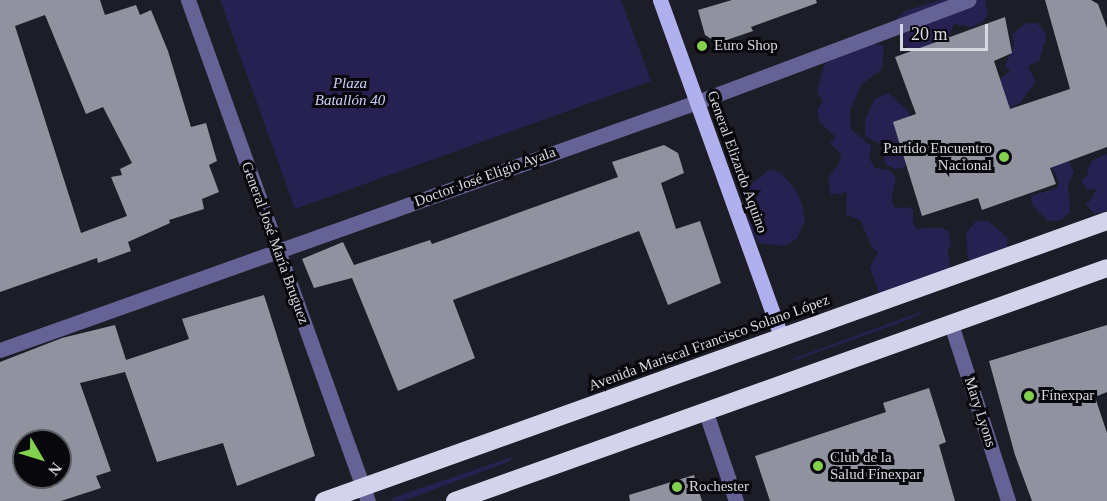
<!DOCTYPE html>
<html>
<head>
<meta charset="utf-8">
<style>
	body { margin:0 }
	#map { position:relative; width:1107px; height:501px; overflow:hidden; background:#1d1d28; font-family:"Times New Roman",serif }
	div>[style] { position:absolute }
	.green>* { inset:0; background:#262150 }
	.building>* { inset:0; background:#9192a0 }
	.minor>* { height:15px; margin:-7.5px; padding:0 7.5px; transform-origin:7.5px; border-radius:7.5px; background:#656395 }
	.major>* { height:15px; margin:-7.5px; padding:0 7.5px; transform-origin:7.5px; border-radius:7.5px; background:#b0b0ee }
	.highway>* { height:18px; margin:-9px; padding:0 9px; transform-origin:9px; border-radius:9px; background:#d3d3ec }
	.dots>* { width:16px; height:16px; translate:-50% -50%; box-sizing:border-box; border:3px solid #07070c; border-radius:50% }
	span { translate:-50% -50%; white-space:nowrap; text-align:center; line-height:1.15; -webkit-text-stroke:6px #07070c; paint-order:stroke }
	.poi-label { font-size:15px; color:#d7d8e0 }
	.left { translate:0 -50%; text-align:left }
	.right { translate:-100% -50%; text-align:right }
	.park-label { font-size:15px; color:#cfcff9; font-style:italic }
	.street-label { font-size:15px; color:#d7d8e0 }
	.north { position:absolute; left:12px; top:429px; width:60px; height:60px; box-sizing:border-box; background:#07070c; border:2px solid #5a5b61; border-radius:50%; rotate:128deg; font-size:16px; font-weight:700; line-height:24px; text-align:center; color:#d7d8e0 }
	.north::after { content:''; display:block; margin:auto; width:21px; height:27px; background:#83d04f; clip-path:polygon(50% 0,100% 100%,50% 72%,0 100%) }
	.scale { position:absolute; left:900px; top:24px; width:88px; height:27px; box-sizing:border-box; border:3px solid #d7d8e0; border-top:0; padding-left:8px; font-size:18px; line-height:21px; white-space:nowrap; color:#d7d8e0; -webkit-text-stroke:4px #07070c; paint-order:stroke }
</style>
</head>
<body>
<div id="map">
	<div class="green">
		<div style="clip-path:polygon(220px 0,621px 0,651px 81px,295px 209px)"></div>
		<div style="clip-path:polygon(941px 0,985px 0,988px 15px,982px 22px,972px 27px,954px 24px,945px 46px,928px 69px,902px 43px,896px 19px,905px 11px)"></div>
		<div style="clip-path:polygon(1026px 23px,1037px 23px,1045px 32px,1046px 39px,1039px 61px,1027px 66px,1036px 81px,1020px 103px,1009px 108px,993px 84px,1010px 71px,1005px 66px,1014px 46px,1012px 34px)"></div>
		<div style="clip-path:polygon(862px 42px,884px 46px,882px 69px,861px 85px,850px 111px,851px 129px,871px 146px,869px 158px,875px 168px,888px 170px,896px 177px,891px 199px,895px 208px,908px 207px,913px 210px,913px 223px,917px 229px,940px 227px,948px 231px,951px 244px,948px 249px,950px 269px,880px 295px,870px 268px,878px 252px,871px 246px,861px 221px,846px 214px,847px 192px,831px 195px,828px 178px,839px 164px,841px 154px,830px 143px,836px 137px,820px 123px,817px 110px,823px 101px,817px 92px,823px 68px,830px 56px)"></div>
		<div style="clip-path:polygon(888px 93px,908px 111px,921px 146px,903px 168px,895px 169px,885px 164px,882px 145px,865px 136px,865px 120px,875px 99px)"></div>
		<div style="clip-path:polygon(1107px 154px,1107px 211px,1094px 214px,1085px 203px,1089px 202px,1097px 189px,1087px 190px,1081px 180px,1088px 174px,1088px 168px,1093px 160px)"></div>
		<div style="clip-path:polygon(1068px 159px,1074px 172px,1068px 184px,1070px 213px,1061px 220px,1048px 221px,1032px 205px,1031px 196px,1057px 188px,1059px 182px,1052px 167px)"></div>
		<div style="clip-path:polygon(770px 169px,781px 173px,795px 189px,802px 204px,805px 221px,797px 238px,786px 246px,758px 243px,750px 228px,746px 200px,752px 183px)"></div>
		<div style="clip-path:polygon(987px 220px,1007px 237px,1008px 250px,973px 263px,968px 258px,966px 234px,975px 222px)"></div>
		<div style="clip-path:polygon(929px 309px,910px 319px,796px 360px,792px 359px)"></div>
		<div style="clip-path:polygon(515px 456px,508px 462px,403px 501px,391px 500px,394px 497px)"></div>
	</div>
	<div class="building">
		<div style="clip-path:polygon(evenodd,0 0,100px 0,105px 15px,136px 5px,140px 15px,151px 10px,168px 51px,191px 127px,206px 123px,217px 161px,209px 165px,219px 192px,202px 199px,204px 209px,169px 220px,170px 223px,128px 242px,131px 251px,98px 263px,97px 258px,0 292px,0 0,45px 15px,86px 114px,103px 107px,132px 163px,120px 169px,122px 175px,111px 177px,127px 216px,81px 233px,15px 26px,45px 15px)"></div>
		<div style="clip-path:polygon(732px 0,816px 0,817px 3px,751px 27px,753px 31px,718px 43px,705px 35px,698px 10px)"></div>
		<div style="clip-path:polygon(1045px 0,1091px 0,1098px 4px,1107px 28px,1107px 147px,1050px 168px,1056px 184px,982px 210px,978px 198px,922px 216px,893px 122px,916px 114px,895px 57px,1005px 17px,1012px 53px,994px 61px,1010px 109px,1070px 89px)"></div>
		<div style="clip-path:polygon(664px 145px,678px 153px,684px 173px,661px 183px,676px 229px,700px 221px,721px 283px,668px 305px,639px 231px,453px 300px,475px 358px,398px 391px,352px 278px,314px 288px,302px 259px,343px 242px,354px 265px,430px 240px,432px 244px,618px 177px,612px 162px)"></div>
		<div style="clip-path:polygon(evenodd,264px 295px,315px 456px,237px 486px,223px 443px,157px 462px,125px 372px,80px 383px,111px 471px,96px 476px,101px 488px,61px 501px,0 501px,0 362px,62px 338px,115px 325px,126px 360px,189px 339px,182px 319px,264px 295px,24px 441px,60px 441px,60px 477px,24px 477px,24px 441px)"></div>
		<div style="clip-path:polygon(1107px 325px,1107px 392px,1095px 397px,1107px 433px,1107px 501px,1032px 501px,1015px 455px,989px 361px)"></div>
		<div style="clip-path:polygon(929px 388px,946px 442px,939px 445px,955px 501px,770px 501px,755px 456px,886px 412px,883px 403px)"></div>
		<div style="clip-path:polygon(694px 475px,702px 501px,630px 501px,629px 495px)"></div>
	</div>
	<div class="minor">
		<div style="left:188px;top:0;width:532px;rotate:70.24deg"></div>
		<div style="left:951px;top:324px;width:186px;rotate:72.1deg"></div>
		<div style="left:0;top:350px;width:740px;rotate:-19.59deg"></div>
		<div style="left:697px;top:102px;width:290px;rotate:-20.6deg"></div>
		<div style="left:706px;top:413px;width:93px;rotate:71.2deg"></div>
	</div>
	<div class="major">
		<div style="left:660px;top:0;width:357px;rotate:70.2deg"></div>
	</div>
	<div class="highway">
		<div style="left:324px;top:501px;width:832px;rotate:-19.68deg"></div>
		<div style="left:455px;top:501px;width:692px;rotate:-19.66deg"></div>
	</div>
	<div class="dots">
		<div style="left:702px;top:46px;background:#83d04f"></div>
		<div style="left:1004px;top:157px;background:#83d04f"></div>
		<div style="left:1029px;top:396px;background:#83d04f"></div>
		<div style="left:818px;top:466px;background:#83d04f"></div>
		<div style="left:677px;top:487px;background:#83d04f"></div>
	</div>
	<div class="poi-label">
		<span class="left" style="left:714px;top:46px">Euro Shop</span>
		<span class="right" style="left:992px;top:157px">Partido Encuentro<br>Nacional</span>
		<span class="left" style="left:1041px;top:396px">Finexpar</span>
		<span class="left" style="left:830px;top:466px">Club de la<br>Salud Finexpar</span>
		<span class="left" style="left:689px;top:487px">Rochester</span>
	</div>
	<div class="park-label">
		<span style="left:350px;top:92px">Plaza<br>Batallón 40</span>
	</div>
	<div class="street-label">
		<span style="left:737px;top:162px;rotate:70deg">General Elizardo Aquino</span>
		<span style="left:485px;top:177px;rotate:-20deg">Doctor José Eligio Ayala</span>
		<span style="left:275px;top:243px;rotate:70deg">General José María Bruguez</span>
		<span style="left:709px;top:343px;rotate:-20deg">Avenida Mariscal Francisco Solano López</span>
		<span style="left:980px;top:412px;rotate:72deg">Mary Lyons</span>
	</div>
	<div class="north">N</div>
	<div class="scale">20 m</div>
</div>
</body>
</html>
